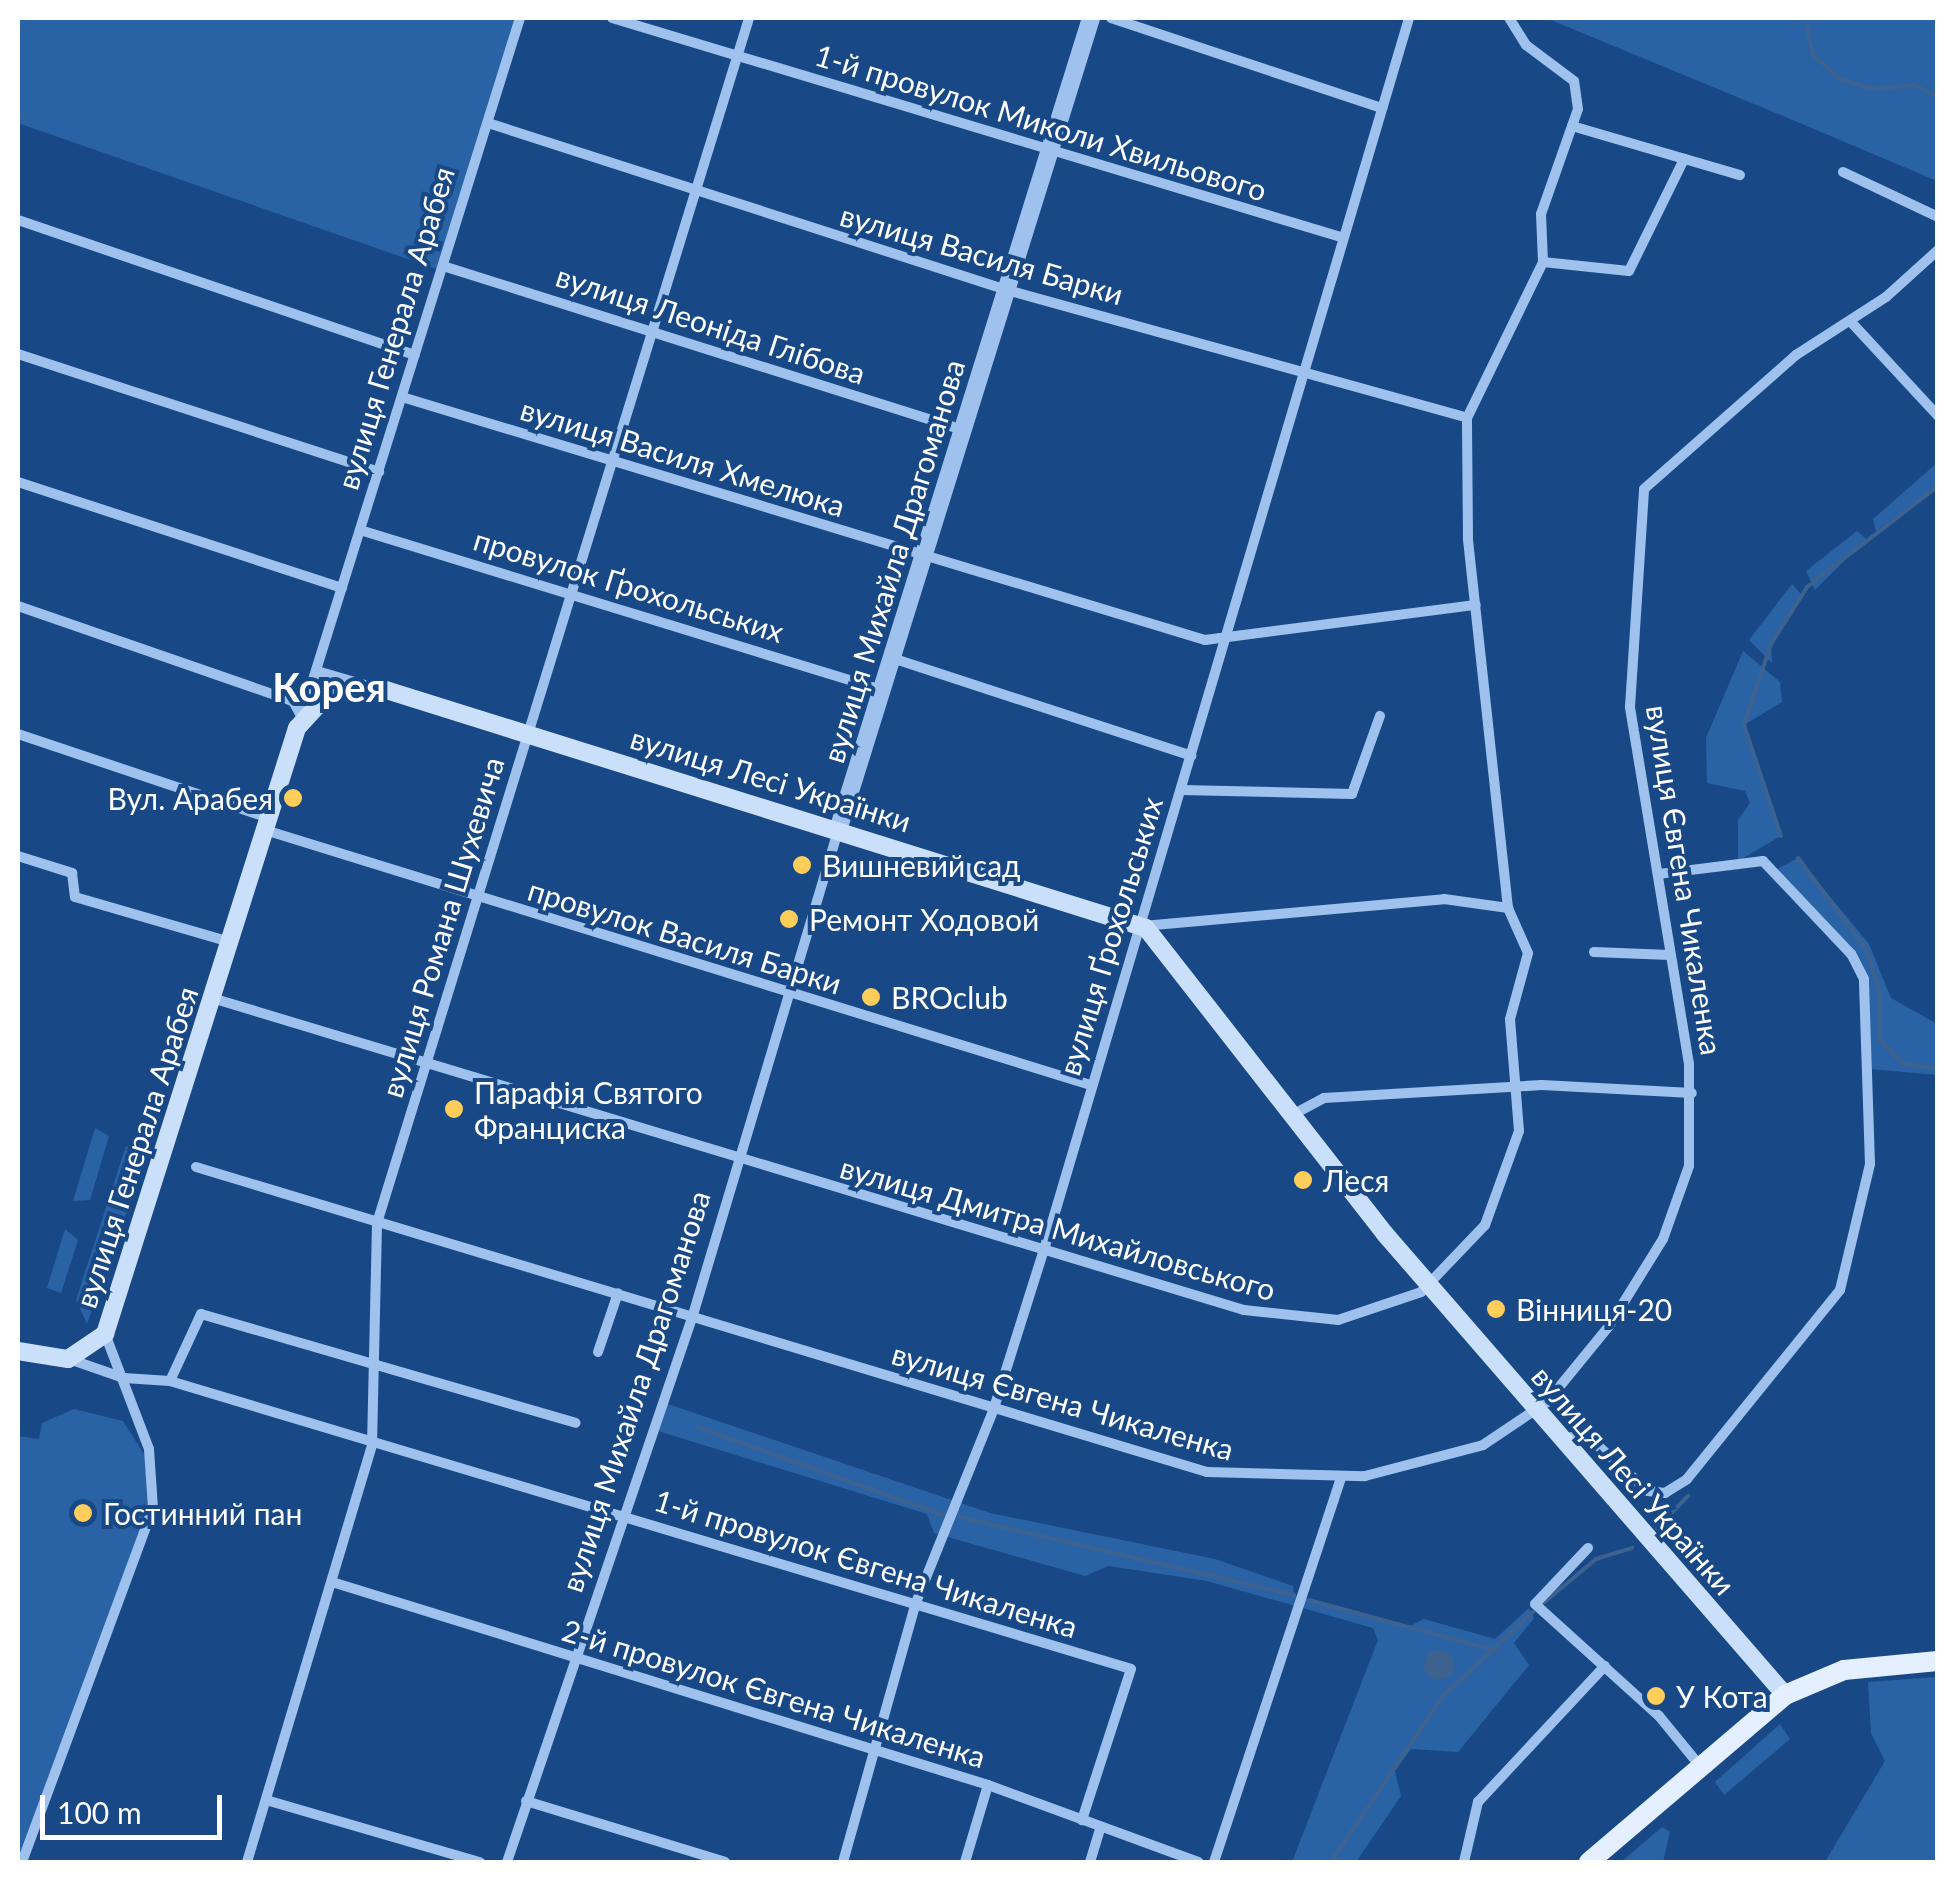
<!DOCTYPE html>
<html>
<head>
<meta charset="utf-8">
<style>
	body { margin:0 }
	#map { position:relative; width:1955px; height:1880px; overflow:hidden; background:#184986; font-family:Lato,sans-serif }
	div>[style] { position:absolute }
	.green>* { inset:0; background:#2a63a5 }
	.water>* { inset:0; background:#3d6290 }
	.round { border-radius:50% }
	.stream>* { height:4px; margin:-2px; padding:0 2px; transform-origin:2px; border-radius:2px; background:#3d6290 }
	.minor>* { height:10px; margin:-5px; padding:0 5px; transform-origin:5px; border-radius:5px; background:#9ec2ed }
	.tertiary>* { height:18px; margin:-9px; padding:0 9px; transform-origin:9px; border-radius:9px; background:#9ec2ed }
	.secondary>* { height:18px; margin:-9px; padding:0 9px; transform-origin:9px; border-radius:9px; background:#cadff9 }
	.primary>* { height:20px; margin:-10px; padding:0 10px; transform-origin:10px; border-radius:10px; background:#e4efff }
	.dots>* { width:28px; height:28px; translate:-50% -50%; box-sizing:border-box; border:5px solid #184986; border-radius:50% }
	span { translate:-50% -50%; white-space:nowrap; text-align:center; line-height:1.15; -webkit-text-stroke:8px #184986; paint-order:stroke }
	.street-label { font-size:30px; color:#fff }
	.poi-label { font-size:30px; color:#fff }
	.right { translate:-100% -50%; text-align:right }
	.left { translate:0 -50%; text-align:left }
	.district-label { font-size:40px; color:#fff; font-weight:700 }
	.frame { position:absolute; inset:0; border:20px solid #fff; pointer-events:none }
	.scale { position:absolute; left:40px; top:1795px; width:182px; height:45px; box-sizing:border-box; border:5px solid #fff; border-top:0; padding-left:12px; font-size:30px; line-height:35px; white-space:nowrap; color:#fff; -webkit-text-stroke:8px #184986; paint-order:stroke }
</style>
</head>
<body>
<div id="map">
	<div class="green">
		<div style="clip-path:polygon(18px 18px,520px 18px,442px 271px,18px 123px)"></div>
		<div style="clip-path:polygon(1546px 18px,1937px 18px,1937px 181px,1788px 118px)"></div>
		<div style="clip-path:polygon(1937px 463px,1937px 486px,1876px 531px,1873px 519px)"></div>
		<div style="clip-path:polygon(1857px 531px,1866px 539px,1815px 590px,1806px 571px)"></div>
		<div style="clip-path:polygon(1792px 584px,1802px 595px,1771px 644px,1772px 663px,1749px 640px)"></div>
		<div style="clip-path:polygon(1743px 651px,1780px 682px,1782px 702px,1744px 725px,1781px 836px,1738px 861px,1738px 820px,1750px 803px,1745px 791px,1707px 783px,1706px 738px)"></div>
		<div style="clip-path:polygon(1798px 858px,1869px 944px,1891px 998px,1937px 1024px,1937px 1075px,1870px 1069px,1864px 979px,1777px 869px)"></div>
		<div style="clip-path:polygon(95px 1128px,109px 1136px,90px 1200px,73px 1201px)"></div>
		<div style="clip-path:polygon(126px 1146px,148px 1153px,87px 1324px,76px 1300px)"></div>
		<div style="clip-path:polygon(65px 1229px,78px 1240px,61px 1293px,47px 1288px)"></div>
		<div style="clip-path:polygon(662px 1402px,990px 1513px,1215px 1559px,1293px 1586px,1294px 1595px,1408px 1627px,1424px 1619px,1495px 1639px,1529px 1608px,1534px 1618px,1514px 1643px,1529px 1665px,1458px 1752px,1411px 1749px,1395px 1771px,1401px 1796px,1356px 1862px,1292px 1862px,1378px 1640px,1373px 1628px,1207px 1581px,1109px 1566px,1085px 1576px,934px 1533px,927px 1514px,655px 1430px)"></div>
		<div style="clip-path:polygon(74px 1409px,123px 1421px,154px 1470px,155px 1494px,18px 1862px,18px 1436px,39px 1439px,42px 1423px)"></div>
		<div style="clip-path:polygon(1937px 1677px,1937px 1862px,1825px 1862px,1885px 1761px,1871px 1733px,1868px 1682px)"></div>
		<div style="clip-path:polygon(1780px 1724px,1790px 1739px,1724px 1795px,1715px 1782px)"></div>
		<div style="clip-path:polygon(1662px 1827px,1670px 1832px,1663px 1862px,1621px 1862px)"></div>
	</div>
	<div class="water">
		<div class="round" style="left:1424px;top:1650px;width:30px;height:30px"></div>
	</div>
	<div class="stream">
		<div style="left:1806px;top:25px;width:32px;rotate:76deg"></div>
		<div style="left:1814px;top:56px;width:35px;rotate:41deg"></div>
		<div style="left:1840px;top:79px;width:34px;rotate:17deg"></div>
		<div style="left:1872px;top:89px;width:43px;rotate:-5.3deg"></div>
		<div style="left:1915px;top:85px;width:26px;rotate:28deg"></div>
		<div style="left:1781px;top:836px;width:117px;rotate:-108.4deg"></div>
		<div style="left:1744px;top:725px;width:85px;rotate:-71.6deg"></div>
		<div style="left:1771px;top:644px;width:67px;rotate:-57.7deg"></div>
		<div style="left:1807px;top:587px;width:165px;rotate:-37.6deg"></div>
		<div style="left:1798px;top:858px;width:114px;rotate:53.2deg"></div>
		<div style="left:1866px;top:949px;width:45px;rotate:72deg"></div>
		<div style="left:1880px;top:992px;width:48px;rotate:90deg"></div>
		<div style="left:1880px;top:1040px;width:32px;rotate:46deg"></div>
		<div style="left:1902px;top:1063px;width:36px;rotate:9deg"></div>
		<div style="left:697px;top:1427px;width:263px;rotate:19.7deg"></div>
		<div style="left:959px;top:1517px;width:344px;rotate:13.1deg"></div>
		<div style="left:1657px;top:1528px;width:45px;rotate:-45.9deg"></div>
		<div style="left:1309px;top:1600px;width:195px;rotate:15.2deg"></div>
		<div style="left:1542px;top:1604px;width:70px;rotate:-39.8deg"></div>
		<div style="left:1596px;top:1559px;width:38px;rotate:-17deg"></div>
		<div style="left:1331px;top:1862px;width:200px;rotate:-56deg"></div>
		<div style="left:1443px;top:1696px;width:123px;rotate:-43deg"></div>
	</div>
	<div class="minor">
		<div style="left:612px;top:18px;width:761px;rotate:16.72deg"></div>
		<div style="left:1111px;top:18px;width:286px;rotate:18.4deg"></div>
		<div style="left:488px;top:123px;width:545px;rotate:17.84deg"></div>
		<div style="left:1007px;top:290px;width:477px;rotate:15.5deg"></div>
		<div style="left:1572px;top:126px;width:175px;rotate:16.3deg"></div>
		<div style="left:1843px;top:172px;width:105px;rotate:25.3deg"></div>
		<div style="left:18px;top:220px;width:419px;rotate:18.8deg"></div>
		<div style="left:1543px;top:262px;width:86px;rotate:6deg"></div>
		<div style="left:1629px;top:271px;width:125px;rotate:-63.8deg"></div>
		<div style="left:443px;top:266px;width:545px;rotate:17.5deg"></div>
		<div style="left:1851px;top:322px;width:128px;rotate:47.2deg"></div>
		<div style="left:18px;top:354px;width:380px;rotate:18.1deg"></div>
		<div style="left:402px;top:397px;width:839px;rotate:16.84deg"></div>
		<div style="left:1205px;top:640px;width:273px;rotate:-7.4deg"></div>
		<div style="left:18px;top:482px;width:341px;rotate:18.1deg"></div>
		<div style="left:360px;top:530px;width:546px;rotate:17.04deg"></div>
		<div style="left:18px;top:606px;width:291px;rotate:19.1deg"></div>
		<div style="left:293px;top:701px;width:17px;rotate:62deg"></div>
		<div style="left:892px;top:658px;width:315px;rotate:18.1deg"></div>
		<div style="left:317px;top:671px;width:50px;rotate:16.3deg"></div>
		<div style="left:301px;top:718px;width:733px;rotate:-72.63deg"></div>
		<div style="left:18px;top:734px;width:265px;rotate:18.5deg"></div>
		<div style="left:1181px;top:790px;width:171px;rotate:1.3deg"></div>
		<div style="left:1352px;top:794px;width:83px;rotate:-70.3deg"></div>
		<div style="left:265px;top:830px;width:864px;rotate:17.16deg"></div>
		<div style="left:18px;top:856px;width:57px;rotate:17.5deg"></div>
		<div style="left:72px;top:873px;width:24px;rotate:83deg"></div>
		<div style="left:75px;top:897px;width:161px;rotate:16.2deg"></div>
		<div style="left:1143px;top:926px;width:302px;rotate:-5.1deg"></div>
		<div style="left:1444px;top:899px;width:65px;rotate:8deg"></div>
		<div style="left:1594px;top:952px;width:76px;rotate:2.3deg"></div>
		<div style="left:212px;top:998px;width:1078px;rotate:16.82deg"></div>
		<div style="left:1244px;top:1310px;width:95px;rotate:6.1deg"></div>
		<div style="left:1338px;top:1320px;width:88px;rotate:-18.6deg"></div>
		<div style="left:1421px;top:1292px;width:93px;rotate:-46.3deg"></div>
		<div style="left:1485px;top:1225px;width:100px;rotate:-70.1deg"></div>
		<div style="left:1519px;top:1131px;width:112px;rotate:-94.6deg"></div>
		<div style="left:1510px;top:1019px;width:68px;rotate:-74.7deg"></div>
		<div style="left:1528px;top:953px;width:49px;rotate:-114deg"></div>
		<div style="left:1508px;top:908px;width:371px;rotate:-96.2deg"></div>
		<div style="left:1468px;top:539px;width:121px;rotate:-90.5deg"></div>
		<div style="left:1467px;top:418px;width:174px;rotate:-64deg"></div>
		<div style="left:1543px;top:262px;width:48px;rotate:-92.4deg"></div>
		<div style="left:1541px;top:214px;width:111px;rotate:-70.6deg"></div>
		<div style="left:1578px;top:109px;width:28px;rotate:-98deg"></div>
		<div style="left:1574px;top:81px;width:60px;rotate:-143.1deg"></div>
		<div style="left:1526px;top:45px;width:32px;rotate:-122deg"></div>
		<div style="left:1294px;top:1114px;width:34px;rotate:-28deg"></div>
		<div style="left:1324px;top:1098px;width:218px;rotate:-3.4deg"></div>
		<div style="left:1542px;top:1085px;width:150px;rotate:3.1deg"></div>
		<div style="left:196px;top:1167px;width:1056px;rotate:16.79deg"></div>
		<div style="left:1207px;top:1472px;width:158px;rotate:1.5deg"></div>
		<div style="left:1365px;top:1476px;width:122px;rotate:-14.7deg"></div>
		<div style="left:1483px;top:1445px;width:77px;rotate:-33.9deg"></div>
		<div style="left:1547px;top:1402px;width:98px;rotate:-50.8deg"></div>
		<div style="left:1609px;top:1326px;width:102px;rotate:-58.2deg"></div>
		<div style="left:1663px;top:1239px;width:77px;rotate:-70.4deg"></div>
		<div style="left:1689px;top:1166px;width:102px;rotate:-90deg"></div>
		<div style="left:1689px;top:1064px;width:362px;rotate:-99.4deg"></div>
		<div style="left:1630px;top:707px;width:218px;rotate:-86.3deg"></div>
		<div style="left:1644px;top:489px;width:203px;rotate:-41.4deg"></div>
		<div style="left:1796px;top:355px;width:107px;rotate:-32.8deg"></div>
		<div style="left:1886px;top:297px;width:70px;rotate:-42.1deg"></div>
		<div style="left:598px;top:1352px;width:62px;rotate:-71.3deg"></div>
		<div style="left:69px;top:1359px;width:58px;rotate:19.1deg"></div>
		<div style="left:124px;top:1378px;width:46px;rotate:3.7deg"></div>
		<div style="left:170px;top:1381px;width:1003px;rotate:16.68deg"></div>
		<div style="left:1131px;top:1669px;width:159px;rotate:108deg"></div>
		<div style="left:170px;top:1381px;width:74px;rotate:-65.2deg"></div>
		<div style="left:201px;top:1314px;width:390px;rotate:16.2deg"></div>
		<div style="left:1563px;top:1439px;width:23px;rotate:-13deg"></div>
		<div style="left:1585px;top:1434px;width:85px;rotate:42.1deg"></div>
		<div style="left:1648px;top:1491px;width:17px;rotate:7deg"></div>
		<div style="left:1665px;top:1493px;width:26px;rotate:-32deg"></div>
		<div style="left:1687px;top:1479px;width:243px;rotate:-51deg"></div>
		<div style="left:1840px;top:1290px;width:130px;rotate:-76.6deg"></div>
		<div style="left:1870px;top:1164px;width:185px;rotate:-91.9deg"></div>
		<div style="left:1864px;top:979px;width:28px;rotate:-117deg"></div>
		<div style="left:1851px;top:954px;width:128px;rotate:-133.4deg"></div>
		<div style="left:1763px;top:861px;width:106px;rotate:172.9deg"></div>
		<div style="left:1588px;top:1548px;width:77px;rotate:133.4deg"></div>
		<div style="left:1535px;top:1604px;width:167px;rotate:42.1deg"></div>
		<div style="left:1659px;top:1716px;width:65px;rotate:50.6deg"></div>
		<div style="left:332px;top:1582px;width:687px;rotate:17.19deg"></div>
		<div style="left:988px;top:1785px;width:224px;rotate:20.1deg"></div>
		<div style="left:266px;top:1800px;width:223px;rotate:16.2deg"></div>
		<div style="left:526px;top:1801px;width:208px;rotate:17deg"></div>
		<div style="left:22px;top:1862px;width:377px;rotate:-69.7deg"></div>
		<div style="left:153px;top:1508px;width:59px;rotate:-93.9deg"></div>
		<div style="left:149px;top:1449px;width:123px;rotate:-110.9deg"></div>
		<div style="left:247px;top:1862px;width:435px;rotate:-73.3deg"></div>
		<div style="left:372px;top:1445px;width:222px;rotate:-88.7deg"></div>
		<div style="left:377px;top:1223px;width:1261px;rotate:-72.84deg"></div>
		<div style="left:507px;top:1862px;width:575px;rotate:-71.22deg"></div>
		<div style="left:692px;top:1318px;width:508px;rotate:-73.31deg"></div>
		<div style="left:843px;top:1862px;width:267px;rotate:-74.3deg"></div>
		<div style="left:915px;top:1605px;width:212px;rotate:-68.1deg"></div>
		<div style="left:994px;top:1408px;width:163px;rotate:-72.5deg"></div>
		<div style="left:1043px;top:1253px;width:1288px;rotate:-73.49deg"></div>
		<div style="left:965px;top:1862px;width:80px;rotate:-73.4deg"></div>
		<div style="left:1090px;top:1862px;width:37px;rotate:-73deg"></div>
		<div style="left:1214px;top:1862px;width:404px;rotate:-71.7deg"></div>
		<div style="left:1464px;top:1862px;width:62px;rotate:-76.9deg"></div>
		<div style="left:1478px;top:1802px;width:186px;rotate:-47deg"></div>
	</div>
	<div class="tertiary">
		<div style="left:838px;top:830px;width:851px;rotate:-72.69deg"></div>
	</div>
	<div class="secondary">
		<div style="left:18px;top:1351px;width:51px;rotate:9.1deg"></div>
		<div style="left:68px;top:1359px;width:45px;rotate:-34deg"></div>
		<div style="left:105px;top:1334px;width:636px;rotate:-72.42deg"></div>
		<div style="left:297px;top:728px;width:52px;rotate:-47.4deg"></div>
		<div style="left:332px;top:690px;width:54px"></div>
		<div style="left:386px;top:690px;width:796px;rotate:17.39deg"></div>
		<div style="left:1146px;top:928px;width:388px;rotate:52deg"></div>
		<div style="left:1385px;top:1234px;width:610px;rotate:49.05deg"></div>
	</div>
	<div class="primary">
		<div style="left:1589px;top:1862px;width:257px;rotate:-40.4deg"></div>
		<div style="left:1785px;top:1695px;width:64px;rotate:-23deg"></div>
		<div style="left:1844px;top:1670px;width:94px;rotate:-5.5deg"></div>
	</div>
	<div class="dots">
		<div style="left:293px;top:798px;background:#ffce5a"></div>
		<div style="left:802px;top:865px;background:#ffce5a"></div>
		<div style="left:789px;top:919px;background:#ffce5a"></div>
		<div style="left:871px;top:997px;background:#ffce5a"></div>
		<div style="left:454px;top:1109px;background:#ffce5a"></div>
		<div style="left:1303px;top:1180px;background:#ffce5a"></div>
		<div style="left:1496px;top:1309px;background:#ffce5a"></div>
		<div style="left:83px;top:1513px;background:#ffce5a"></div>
		<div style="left:1656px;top:1696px;background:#ffce5a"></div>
	</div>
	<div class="street-label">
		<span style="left:1041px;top:122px;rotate:17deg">1-й провулок Миколи Хвильового</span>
		<span style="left:982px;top:254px;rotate:16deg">вулиця Василя Барки</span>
		<span style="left:711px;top:324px;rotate:18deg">вулиця Леоніда Глібова</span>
		<span style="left:395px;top:328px;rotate:-73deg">вулиця Генерала Арабея</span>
		<span style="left:683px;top:457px;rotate:17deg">вулиця Василя Хмелюка</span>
		<span style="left:893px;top:561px;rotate:-73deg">вулиця Михайла Драгоманова</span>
		<span style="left:629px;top:585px;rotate:17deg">провулок Ґрохольських</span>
		<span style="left:771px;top:779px;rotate:17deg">вулиця Лесі Українки</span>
		<span style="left:1685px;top:880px;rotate:81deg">вулиця Євгена Чикаленка</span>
		<span style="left:442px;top:927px;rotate:-73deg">вулиця Романа Шухевича</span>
		<span style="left:685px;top:936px;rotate:17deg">провулок Василя Барки</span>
		<span style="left:1110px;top:936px;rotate:-73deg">вулиця Ґрохольських</span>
		<span style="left:136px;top:1147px;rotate:-72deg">вулиця Генерала Арабея</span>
		<span style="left:1058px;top:1228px;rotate:16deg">вулиця Дмитра Михайловського</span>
		<span style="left:635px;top:1391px;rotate:-72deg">вулиця Михайла Драгоманова</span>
		<span style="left:1063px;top:1401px;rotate:16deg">вулиця Євгена Чикаленка</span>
		<span style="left:1634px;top:1480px;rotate:49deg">вулиця Лесі Українки</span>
		<span style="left:866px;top:1563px;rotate:17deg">1-й провулок Євгена Чикаленка</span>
		<span style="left:774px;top:1693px;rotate:17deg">2-й провулок Євгена Чикаленка</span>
	</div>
	<div class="poi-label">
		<span class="right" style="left:273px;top:798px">Вул. Арабея</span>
		<span class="left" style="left:822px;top:865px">Вишневий сад</span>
		<span class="left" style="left:809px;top:919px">Ремонт Ходовой</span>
		<span class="left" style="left:891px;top:997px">BROclub</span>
		<span class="left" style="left:474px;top:1109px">Парафія Святого<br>Франциска</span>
		<span class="left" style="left:1323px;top:1180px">Леся</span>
		<span class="left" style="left:1516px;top:1309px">Вінниця-20</span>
		<span class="left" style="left:103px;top:1513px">Гостинний пан</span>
		<span class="left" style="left:1676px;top:1696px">У Кота</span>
	</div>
	<div class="district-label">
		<span style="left:329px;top:687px">Корея</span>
	</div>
	<div class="frame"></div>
	<div class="scale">100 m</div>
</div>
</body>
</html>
